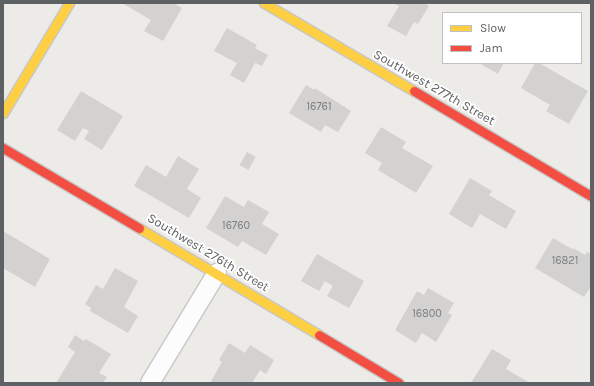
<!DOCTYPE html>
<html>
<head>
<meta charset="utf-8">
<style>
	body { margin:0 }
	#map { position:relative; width:594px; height:386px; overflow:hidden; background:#ecebe8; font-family:Karla,sans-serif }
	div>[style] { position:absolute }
	.building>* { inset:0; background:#d3d2d0; transform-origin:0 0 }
	.roads { filter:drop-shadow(1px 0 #c7c7c7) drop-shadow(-1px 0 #c7c7c7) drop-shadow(0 1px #c7c7c7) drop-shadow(0 -1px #c7c7c7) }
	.street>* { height:18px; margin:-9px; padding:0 9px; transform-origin:9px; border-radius:9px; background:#fcfcfc }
	.slow>* { height:9px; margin:-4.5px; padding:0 4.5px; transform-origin:4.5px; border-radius:4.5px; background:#ffcf43 }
	.jam>* { height:9px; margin:-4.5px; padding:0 4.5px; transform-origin:4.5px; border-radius:4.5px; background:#f24e42 }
	span { translate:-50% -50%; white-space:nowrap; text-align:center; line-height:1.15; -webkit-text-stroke:3.5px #fff; paint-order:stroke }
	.number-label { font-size:11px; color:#7c7e80 }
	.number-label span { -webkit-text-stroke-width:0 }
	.street-label { font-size:13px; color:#5e6164 }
	.frame { position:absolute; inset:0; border:4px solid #5e6164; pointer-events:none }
	.legend { position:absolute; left:442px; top:12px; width:140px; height:52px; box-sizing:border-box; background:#fff; border:1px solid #bfc0c1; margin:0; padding:5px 7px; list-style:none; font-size:12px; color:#5e6164 }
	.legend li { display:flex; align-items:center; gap:8px; height:20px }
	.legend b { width:20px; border:1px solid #bfc0c1 }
</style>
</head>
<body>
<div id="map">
	<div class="building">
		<div style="clip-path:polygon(122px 3px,173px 3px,182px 8px,163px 41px,144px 31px,151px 20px)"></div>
		<div style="clip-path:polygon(393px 3px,424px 3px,429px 6px,418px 24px,414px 22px,406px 36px,387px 26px,399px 6px)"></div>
		<div style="clip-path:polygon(227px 28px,257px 45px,255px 48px,268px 55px,262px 66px,255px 63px,244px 83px,230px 75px,237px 63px,214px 51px)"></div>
		<div style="clip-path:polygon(479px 63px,504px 63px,498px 74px)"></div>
		<div style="clip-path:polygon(535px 63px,539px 63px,588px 91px,569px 124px,546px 111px,550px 105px,521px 88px)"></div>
		<div style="clip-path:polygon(306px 85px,314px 90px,315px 88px,351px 111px,338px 132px,325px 125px,321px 132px,289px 113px)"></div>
		<div style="clip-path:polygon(81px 91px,123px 116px,102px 150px,84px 139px,89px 131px,83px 128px,75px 141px,57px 130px)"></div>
		<div style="clip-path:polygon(381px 127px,406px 142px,402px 148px,433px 166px,416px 193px,378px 170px,382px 163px,365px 153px)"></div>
		<div style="left:247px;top:152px;width:10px;height:15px;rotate:29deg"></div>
		<div style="clip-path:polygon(178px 156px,199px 169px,187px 189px,201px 198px,189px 218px,134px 186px,146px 165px,166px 177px)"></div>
		<div style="clip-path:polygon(470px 178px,492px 191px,489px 195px,516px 211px,506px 229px,480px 214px,472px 228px,449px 214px)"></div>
		<div style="clip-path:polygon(225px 196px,244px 207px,248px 200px,269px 212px,262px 224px,279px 234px,266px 255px,242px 241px,238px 247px,206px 228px)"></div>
		<div style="clip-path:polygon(3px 231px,50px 259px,35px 287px,3px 268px)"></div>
		<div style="clip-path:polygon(553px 238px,572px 249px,573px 248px,585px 255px,587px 252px,591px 254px,591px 286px,584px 297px,535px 268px)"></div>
		<div style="clip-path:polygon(317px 254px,364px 281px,349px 308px,327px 296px,333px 286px,325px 281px,319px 291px,301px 281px)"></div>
		<div style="clip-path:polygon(115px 268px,138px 281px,124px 307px,138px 316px,128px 333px,90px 311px,91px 308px,85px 304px,96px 285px,103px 289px)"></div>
		<div style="clip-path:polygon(428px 288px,454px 303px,448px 313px,452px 315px,436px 342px,422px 333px,416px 343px,395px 330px,417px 291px,424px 295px)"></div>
		<div style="clip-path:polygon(75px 335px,84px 341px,86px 339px,111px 354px,99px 373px,107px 377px,103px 383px,56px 383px,75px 352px,68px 347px)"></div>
		<div style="clip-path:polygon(229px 343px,245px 353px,250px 345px,274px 360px,266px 374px,260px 370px,252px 383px,210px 383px,222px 362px,219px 360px)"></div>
		<div style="clip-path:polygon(492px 349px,511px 360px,506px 369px,530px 383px,471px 383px)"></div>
	</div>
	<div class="roads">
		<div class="street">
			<div style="left:150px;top:383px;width:129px;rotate:-58.7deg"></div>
		</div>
		<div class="slow">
			<div style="left:264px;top:3px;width:174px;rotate:30.4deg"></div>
			<div style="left:3px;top:113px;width:128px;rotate:-59deg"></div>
			<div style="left:139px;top:228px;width:209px;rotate:30.7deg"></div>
		</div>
		<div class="jam">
			<div style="left:414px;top:91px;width:206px;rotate:30.7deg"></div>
			<div style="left:3px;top:148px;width:158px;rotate:30.5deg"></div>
			<div style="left:319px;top:335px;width:93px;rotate:31deg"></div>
		</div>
	</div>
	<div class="number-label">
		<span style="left:319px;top:107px">16761</span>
		<span style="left:236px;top:226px">16760</span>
		<span style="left:565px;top:261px">16821</span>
		<span style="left:427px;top:314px">16800</span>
	</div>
	<div class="street-label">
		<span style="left:434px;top:88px;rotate:30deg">Southwest 277th Street</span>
		<span style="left:208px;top:253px;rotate:31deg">Southwest 276th Street</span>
	</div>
	<div class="frame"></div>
	<ul class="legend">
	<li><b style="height:5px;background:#ffcf43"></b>Slow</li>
	<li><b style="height:5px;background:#f24e42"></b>Jam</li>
	</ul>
</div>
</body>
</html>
